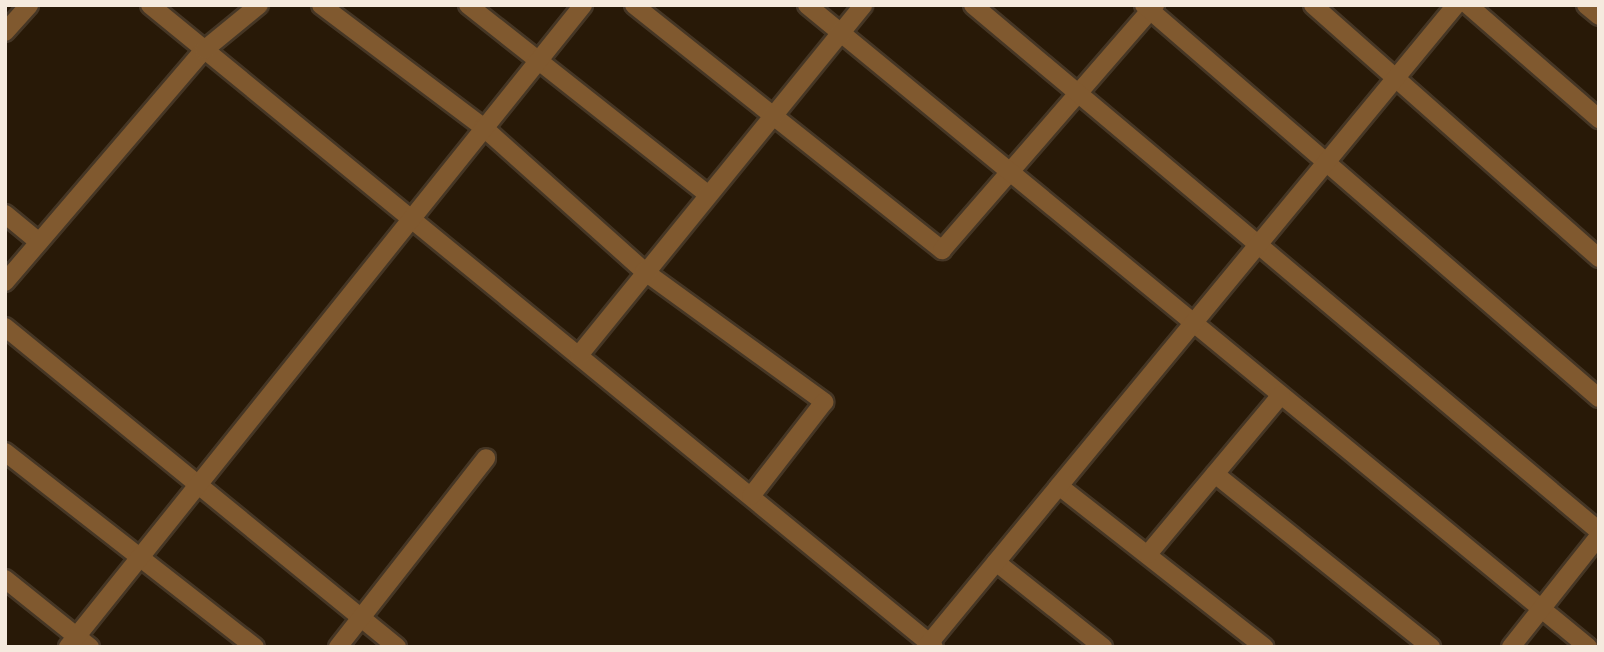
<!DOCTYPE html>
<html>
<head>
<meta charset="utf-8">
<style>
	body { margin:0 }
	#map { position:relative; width:1604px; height:652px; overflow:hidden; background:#281907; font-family:Georgia,serif }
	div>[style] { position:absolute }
	.roads { filter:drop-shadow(2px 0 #453625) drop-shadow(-2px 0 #453625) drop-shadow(0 2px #453625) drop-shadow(0 -2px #453625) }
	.minor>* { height:18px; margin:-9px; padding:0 9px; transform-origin:9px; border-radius:9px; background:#80592f }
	span { translate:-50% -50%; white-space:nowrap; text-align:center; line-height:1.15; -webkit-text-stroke:5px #0c0602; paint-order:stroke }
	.frame { position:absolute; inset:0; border:7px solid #f5eade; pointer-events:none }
</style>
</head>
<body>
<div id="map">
	<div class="roads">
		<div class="minor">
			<div style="left:150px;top:5px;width:1013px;rotate:39.31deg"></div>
			<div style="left:321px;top:5px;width:203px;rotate:37deg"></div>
			<div style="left:483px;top:127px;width:216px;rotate:41.8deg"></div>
			<div style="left:644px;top:271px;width:223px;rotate:36deg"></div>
			<div style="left:824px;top:402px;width:119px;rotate:127.8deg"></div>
			<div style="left:468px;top:5px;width:305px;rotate:38.3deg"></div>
			<div style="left:634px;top:5px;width:394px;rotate:38.5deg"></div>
			<div style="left:942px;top:250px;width:325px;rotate:-49deg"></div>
			<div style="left:807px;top:5px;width:1011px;rotate:39.42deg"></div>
			<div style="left:973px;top:5px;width:818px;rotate:40.04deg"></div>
			<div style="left:1144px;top:5px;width:601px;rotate:40.82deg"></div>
			<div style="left:1313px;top:5px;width:382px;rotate:41.5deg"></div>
			<div style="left:1468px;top:5px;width:174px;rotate:41deg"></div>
			<div style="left:1586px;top:5px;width:17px;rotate:40deg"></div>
			<div style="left:5px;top:32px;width:36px;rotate:-48deg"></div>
			<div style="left:5px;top:214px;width:44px;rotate:39.5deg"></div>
			<div style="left:5px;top:282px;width:306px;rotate:-49.4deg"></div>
			<div style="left:204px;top:50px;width:71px;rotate:-39.3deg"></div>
			<div style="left:5px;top:327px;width:506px;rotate:39.23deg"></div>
			<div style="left:579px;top:355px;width:451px;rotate:-50.9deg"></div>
			<div style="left:5px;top:452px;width:317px;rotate:38deg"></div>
			<div style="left:1215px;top:474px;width:277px;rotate:38.7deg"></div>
			<div style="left:1059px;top:486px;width:261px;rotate:38.1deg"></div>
			<div style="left:1148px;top:554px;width:207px;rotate:-50.1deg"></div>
			<div style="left:996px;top:562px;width:137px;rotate:38.5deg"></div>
			<div style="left:5px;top:579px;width:109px;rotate:38.7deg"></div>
			<div style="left:68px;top:647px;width:823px;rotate:-51.26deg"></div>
			<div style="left:338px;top:647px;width:240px;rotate:-51.9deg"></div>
			<div style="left:926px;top:647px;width:833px;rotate:-50.46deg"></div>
			<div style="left:1511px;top:647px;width:142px;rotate:-51.6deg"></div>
		</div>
	</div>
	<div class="frame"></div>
</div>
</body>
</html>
